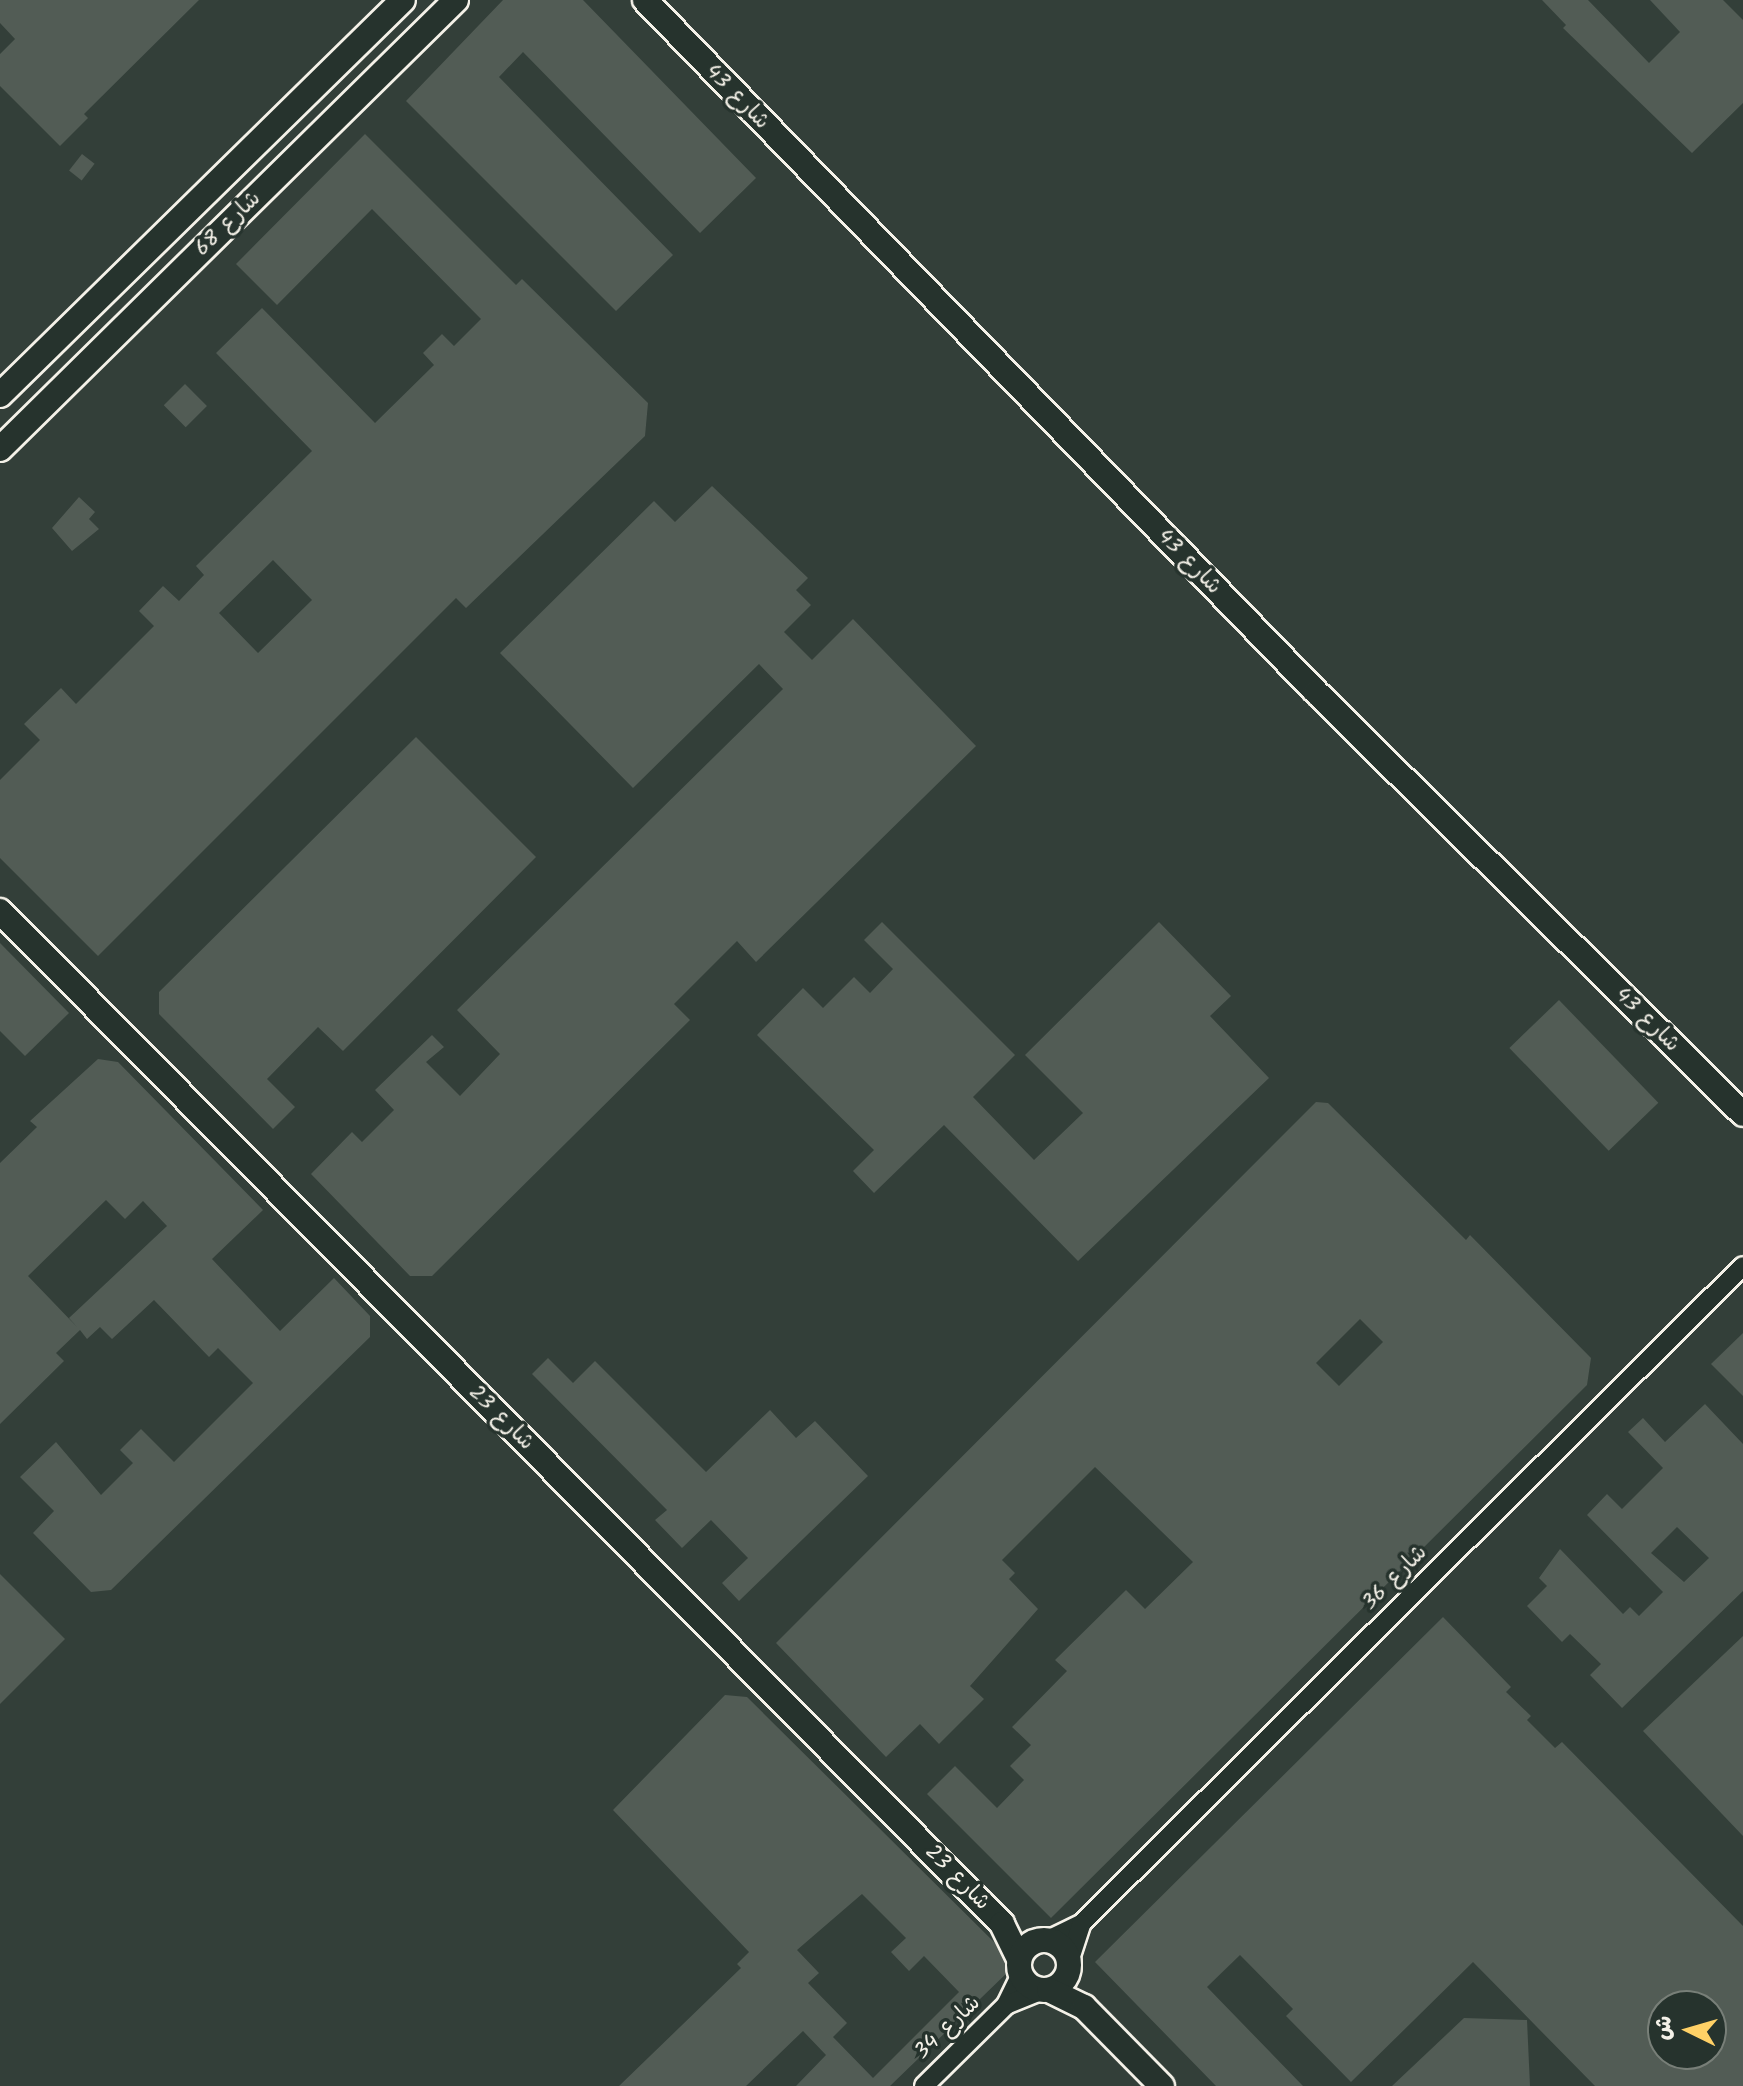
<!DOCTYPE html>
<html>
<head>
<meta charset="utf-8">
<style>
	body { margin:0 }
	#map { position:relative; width:1743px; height:2086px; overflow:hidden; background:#26332d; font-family:Kalam,"Playpen Sans Arabic",sans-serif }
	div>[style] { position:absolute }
	.built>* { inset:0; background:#333f39 }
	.building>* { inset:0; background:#525c55; transform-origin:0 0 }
	.roads { filter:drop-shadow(2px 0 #f4f1e8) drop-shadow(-2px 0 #f4f1e8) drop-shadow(0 2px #f4f1e8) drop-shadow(0 -2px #f4f1e8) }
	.street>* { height:18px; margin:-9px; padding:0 9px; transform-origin:9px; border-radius:9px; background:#26332d }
	.secondary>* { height:24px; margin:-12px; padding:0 12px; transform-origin:12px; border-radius:12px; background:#26332d }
	.secondary>.ring { margin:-12px; padding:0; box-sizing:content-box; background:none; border:24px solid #26332d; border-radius:50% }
	span { translate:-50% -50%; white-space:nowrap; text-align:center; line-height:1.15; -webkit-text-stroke:7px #26332d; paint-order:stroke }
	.street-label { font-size:22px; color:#f4f1e8 }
	.north { position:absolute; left:1647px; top:1990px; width:80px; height:80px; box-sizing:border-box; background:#26332d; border:2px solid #787f78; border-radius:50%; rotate:275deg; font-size:22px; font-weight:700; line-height:32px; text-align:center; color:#f4f1e8 }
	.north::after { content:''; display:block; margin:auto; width:28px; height:36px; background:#ffd166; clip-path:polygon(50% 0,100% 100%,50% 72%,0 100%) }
</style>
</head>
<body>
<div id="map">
	<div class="built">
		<div style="clip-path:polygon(evenodd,0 0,1743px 0,1743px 2086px,0 2086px,0 0,1663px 2006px,1711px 2006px,1711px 2054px,1663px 2054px,1663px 2006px)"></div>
	</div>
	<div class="building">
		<div style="clip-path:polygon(0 0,199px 0,84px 114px,88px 118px,60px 146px,0 86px,0 54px,15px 39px,0 23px)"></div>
		<div style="clip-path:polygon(503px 0,583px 0,756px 178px,700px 233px,523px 52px,499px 77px,673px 255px,616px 311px,406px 101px)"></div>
		<div style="clip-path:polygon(1542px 0,1588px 0,1649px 63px,1680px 32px,1650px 0,1723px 0,1743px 20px,1743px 103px,1692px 153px,1563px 28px,1566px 25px)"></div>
		<div style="clip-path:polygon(evenodd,365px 134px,516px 285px,522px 279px,648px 403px,645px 436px,466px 608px,456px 598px,98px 956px,0 858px,0 780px,40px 740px,24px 724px,61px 688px,76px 704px,154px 626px,139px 611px,163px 586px,179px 601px,204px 575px,196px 566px,312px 451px,216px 353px,262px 308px,375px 423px,434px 365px,423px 353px,442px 334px,454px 346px,481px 319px,372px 209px,277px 305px,236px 264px,365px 134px,273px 560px,312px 600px,258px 653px,219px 613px,273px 560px)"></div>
		<div style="left:82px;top:154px;width:16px;height:21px;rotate:38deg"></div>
		<div style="left:185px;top:384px;width:31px;height:30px;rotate:45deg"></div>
		<div style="clip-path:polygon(712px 486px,808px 578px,796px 590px,811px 605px,784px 632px,812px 660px,853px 619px,976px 746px,756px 962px,737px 941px,674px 1004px,690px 1020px,432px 1276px,410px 1276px,311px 1174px,352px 1132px,362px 1142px,394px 1110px,375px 1090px,432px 1035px,444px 1047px,426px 1062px,460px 1096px,500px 1054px,457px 1010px,783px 689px,759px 664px,633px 788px,500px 653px,654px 501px,675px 522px)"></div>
		<div style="clip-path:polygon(79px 497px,95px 512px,89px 519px,99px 529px,72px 551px,52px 528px)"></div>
		<div style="clip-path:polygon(416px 737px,536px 857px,343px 1051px,318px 1027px,267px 1079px,295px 1107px,273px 1129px,159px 1014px,159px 992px)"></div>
		<div style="clip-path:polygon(882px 922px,1015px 1055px,973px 1097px,1034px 1160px,1083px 1113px,1025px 1055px,1159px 922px,1231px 996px,1210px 1016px,1269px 1078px,1078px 1261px,944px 1125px,874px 1193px,853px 1171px,874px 1150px,757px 1035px,803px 988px,823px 1008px,854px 977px,870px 993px,893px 969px,864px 940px)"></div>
		<div style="clip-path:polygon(0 943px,69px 1013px,25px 1056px,0 1031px)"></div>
		<div style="left:1559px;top:1000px;width:143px;height:69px;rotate:46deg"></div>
		<div style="clip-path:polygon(evenodd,98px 1059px,118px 1062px,263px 1210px,212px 1259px,280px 1331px,334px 1278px,370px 1316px,370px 1337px,111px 1590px,91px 1592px,33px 1533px,54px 1511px,20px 1477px,56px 1442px,101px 1495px,133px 1463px,120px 1450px,141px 1429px,174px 1462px,253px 1383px,218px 1348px,209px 1357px,154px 1300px,112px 1339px,100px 1327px,87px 1339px,80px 1330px,56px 1353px,64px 1361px,0 1424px,0 1163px,37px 1127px,30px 1121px,98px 1059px,106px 1200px,125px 1219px,143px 1201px,167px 1226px,69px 1318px,77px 1327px,28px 1276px,106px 1200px)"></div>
		<div style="clip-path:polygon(evenodd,1316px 1102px,1328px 1103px,1466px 1240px,1470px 1235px,1591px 1358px,1587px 1385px,1051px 1918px,927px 1794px,955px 1766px,997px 1808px,1024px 1780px,1010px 1766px,1031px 1745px,1012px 1727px,1067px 1671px,1055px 1660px,1126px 1590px,1145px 1609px,1193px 1562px,1095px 1467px,1002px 1560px,1015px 1573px,1009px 1579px,1038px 1609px,970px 1686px,984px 1699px,939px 1744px,920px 1724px,886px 1757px,776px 1643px,1316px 1102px,1360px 1319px,1383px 1342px,1339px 1386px,1316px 1363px,1360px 1319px)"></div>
		<div style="clip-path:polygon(1743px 1333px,1743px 1396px,1711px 1364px)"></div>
		<div style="clip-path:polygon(548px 1358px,573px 1383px,595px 1361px,706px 1472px,770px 1410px,796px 1438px,815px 1421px,868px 1476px,739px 1601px,722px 1583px,748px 1558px,711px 1520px,682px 1548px,655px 1520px,667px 1510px,532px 1374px)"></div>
		<div style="clip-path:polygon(evenodd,1705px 1404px,1743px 1444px,1743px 1591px,1622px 1708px,1590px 1675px,1601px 1664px,1570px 1634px,1562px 1642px,1527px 1606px,1547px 1586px,1539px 1578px,1560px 1549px,1623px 1614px,1630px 1607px,1639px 1616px,1663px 1592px,1587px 1515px,1607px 1494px,1622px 1509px,1663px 1468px,1628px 1432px,1643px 1418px,1665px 1442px,1705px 1404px,1677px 1527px,1709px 1558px,1684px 1582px,1651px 1553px,1677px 1527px)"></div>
		<div style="clip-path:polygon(0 1574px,65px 1639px,0 1704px)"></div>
		<div style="clip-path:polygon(evenodd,1443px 1617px,1511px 1687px,1506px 1692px,1531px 1716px,1527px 1720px,1555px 1748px,1562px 1742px,1743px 1926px,1743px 2086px,1595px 2086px,1473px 1962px,1351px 2082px,1286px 2016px,1293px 2009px,1240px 1955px,1207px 1987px,1303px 2086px,1216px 2086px,1095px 1962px,1443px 1617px,1663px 2006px,1711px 2006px,1711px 2054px,1663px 2054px,1663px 2006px)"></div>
		<div style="clip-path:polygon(1743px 1636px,1743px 1836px,1643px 1731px)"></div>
		<div style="clip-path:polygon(evenodd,725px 1695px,747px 1697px,995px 1943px,1010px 1970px,890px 2086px,796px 2086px,826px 2055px,803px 2031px,746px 2086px,619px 2086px,741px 1968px,737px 1964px,749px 1952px,613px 1810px,725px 1695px,862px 1894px,906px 1938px,891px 1952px,909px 1971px,924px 1956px,959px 1992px,873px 2078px,833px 2037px,847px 2023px,808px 1983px,819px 1973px,797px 1950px,862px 1894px)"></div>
		<div style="clip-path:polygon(1464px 2018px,1527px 2020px,1530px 2086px,1392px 2086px)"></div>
	</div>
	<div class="roads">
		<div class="street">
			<div style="left:1048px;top:1940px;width:37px;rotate:-26deg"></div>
			<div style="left:1081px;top:1924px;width:933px;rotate:-44.83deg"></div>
			<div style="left:1069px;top:1962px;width:40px;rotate:-72deg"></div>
			<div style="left:1006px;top:2005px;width:32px;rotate:-64deg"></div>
			<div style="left:924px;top:2086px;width:115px;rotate:-44.6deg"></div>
			<div style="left:1006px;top:2005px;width:38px;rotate:-22deg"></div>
		</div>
		<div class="secondary">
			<div style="left:645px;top:0;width:964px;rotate:45.88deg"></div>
			<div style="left:1316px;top:692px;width:600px;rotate:44.66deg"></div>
			<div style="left:0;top:395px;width:564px;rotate:-44.43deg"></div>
			<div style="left:0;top:449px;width:640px;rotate:-44.56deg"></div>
			<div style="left:0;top:911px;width:1425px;rotate:45.31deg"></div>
			<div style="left:1002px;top:1924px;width:39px;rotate:64deg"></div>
			<div class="ring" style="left:1019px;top:1940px;width:26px;height:26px"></div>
			<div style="left:1049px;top:1990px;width:39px;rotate:26deg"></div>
			<div style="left:1084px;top:2007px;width:111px;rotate:45.4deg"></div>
		</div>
	</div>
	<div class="street-label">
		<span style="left:737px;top:97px;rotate:46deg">شارع 43</span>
		<span style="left:228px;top:224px;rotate:-44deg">شارع 68</span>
		<span style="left:1189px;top:562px;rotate:46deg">شارع 43</span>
		<span style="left:1647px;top:1020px;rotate:45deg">شارع 43</span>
		<span style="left:501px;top:1418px;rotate:45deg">شارع 23</span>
		<span style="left:1395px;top:1578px;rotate:-45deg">شارع 36</span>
		<span style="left:957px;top:1878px;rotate:45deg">شارع 23</span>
		<span style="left:948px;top:2028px;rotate:-44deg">شارع 34</span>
	</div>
	<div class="north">ش</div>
</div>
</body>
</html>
